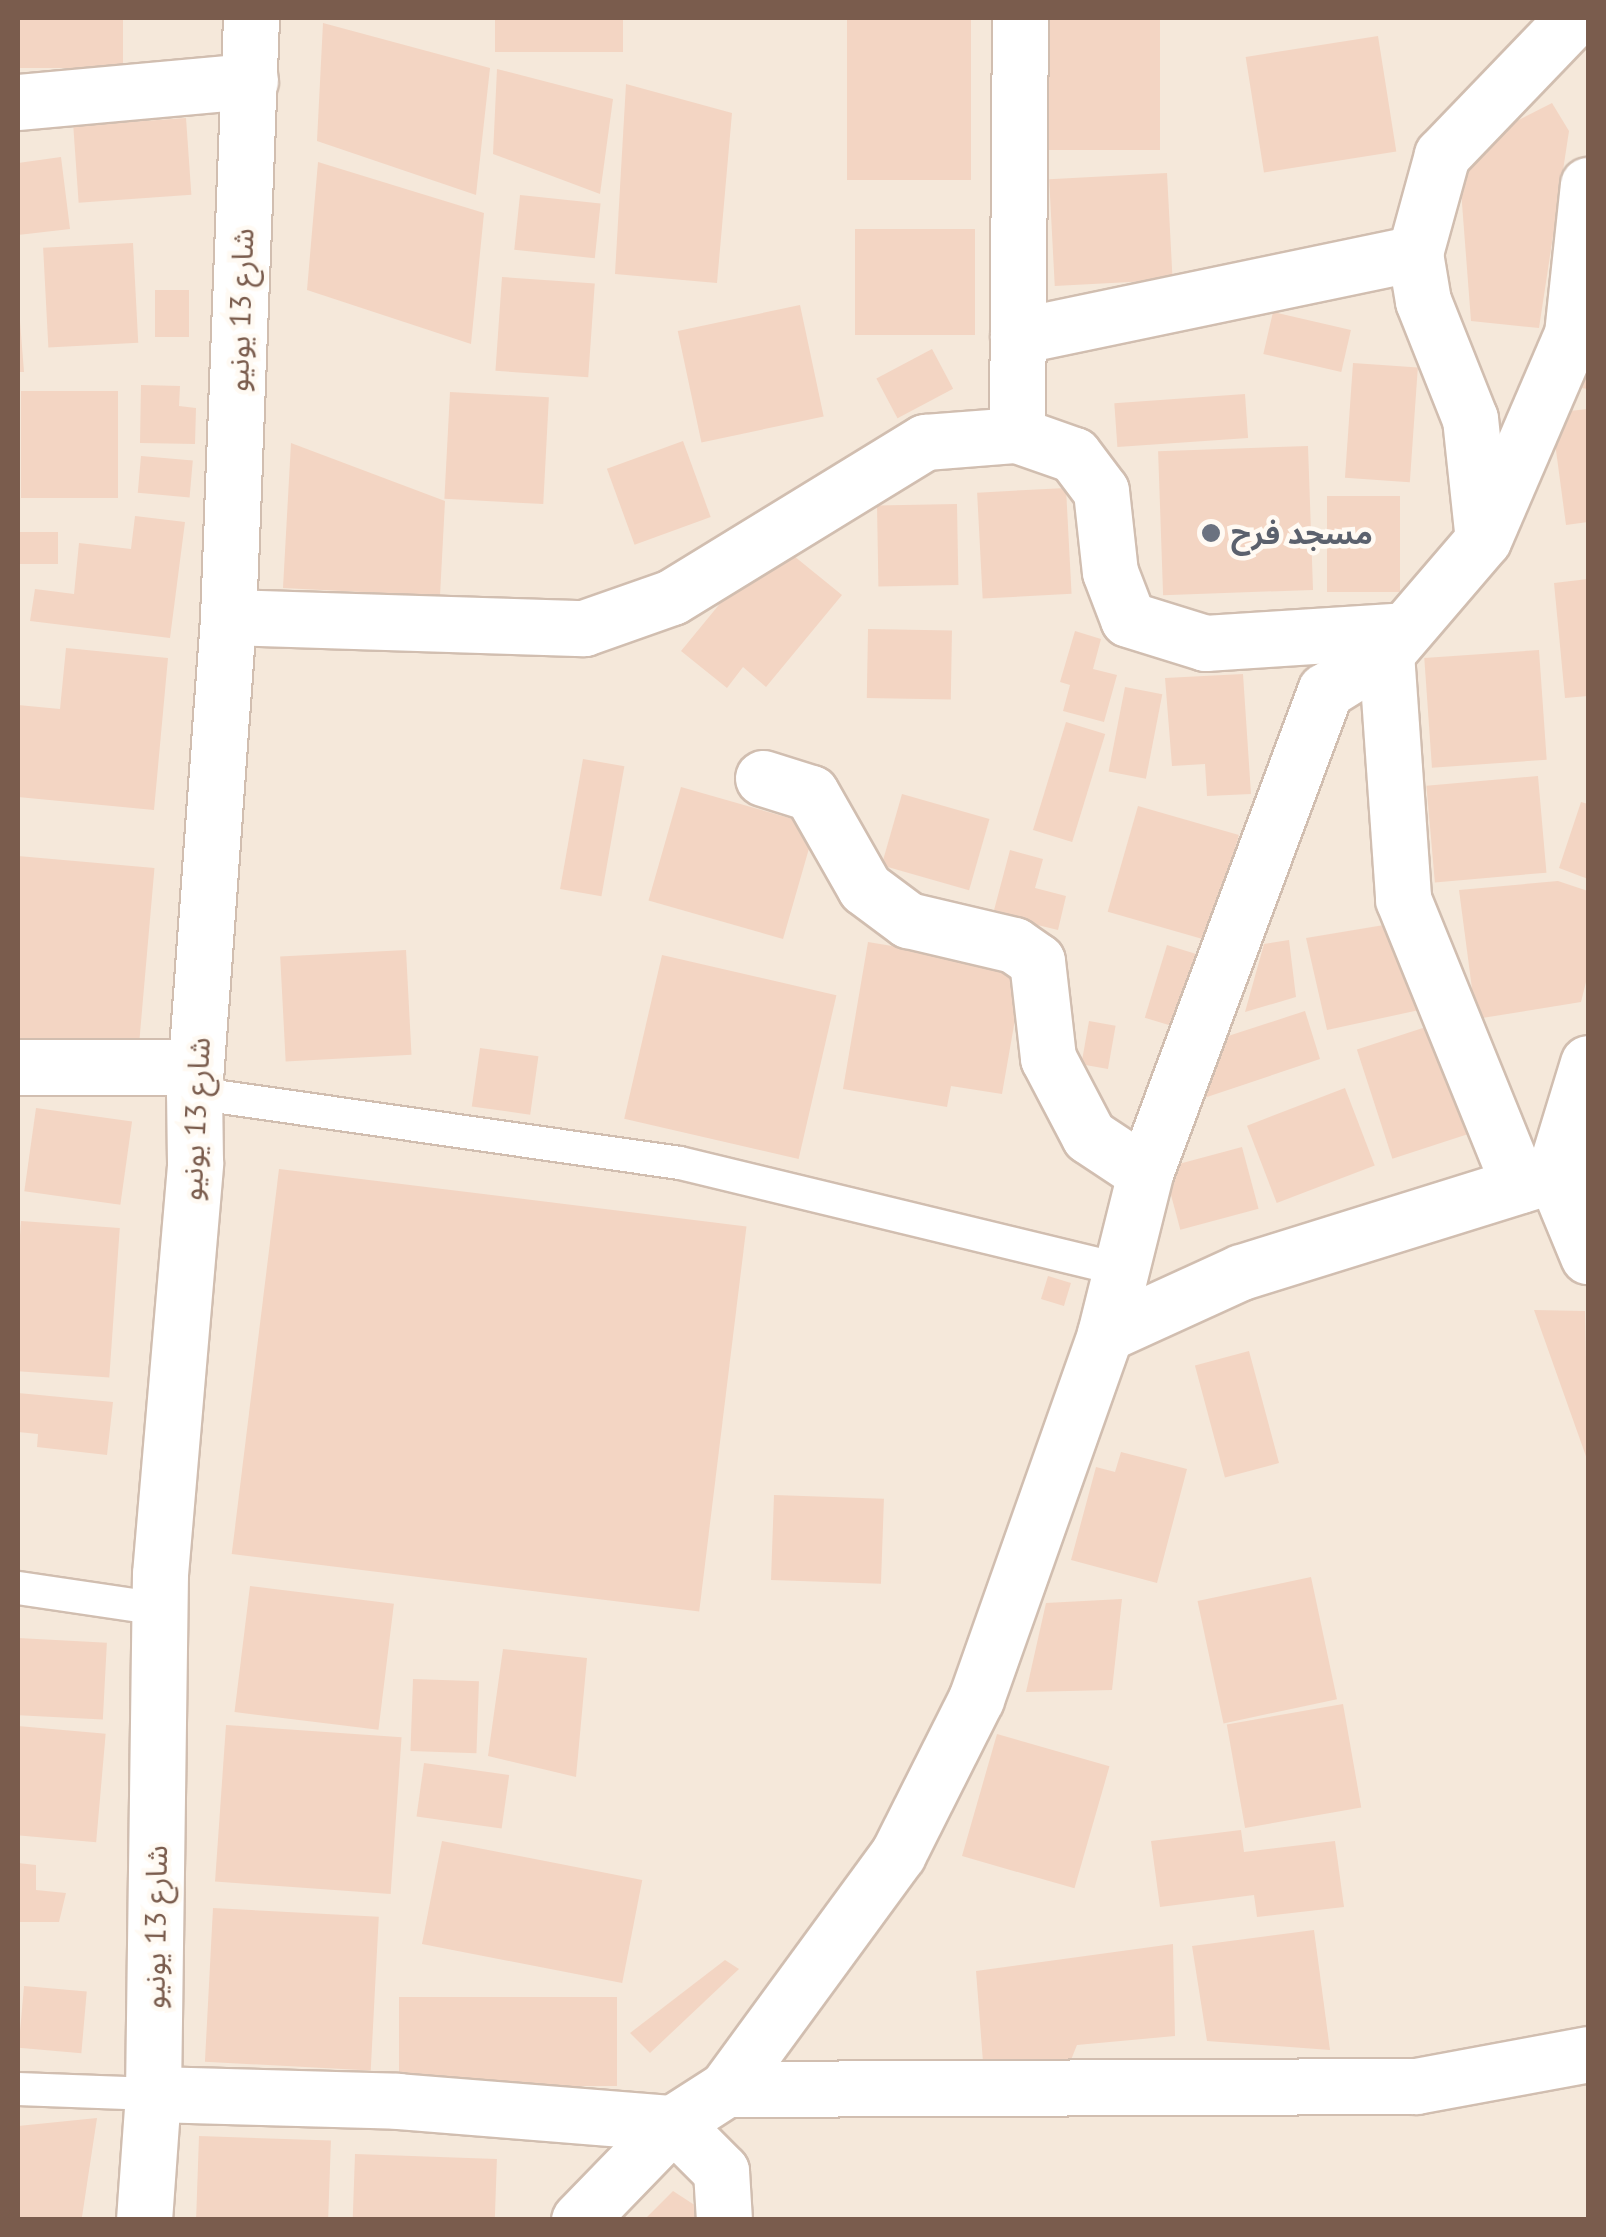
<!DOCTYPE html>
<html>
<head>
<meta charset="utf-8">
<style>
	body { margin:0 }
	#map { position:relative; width:1606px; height:2237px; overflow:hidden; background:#fdf6ec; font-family:"PT Sans","Noto Sans Arabic",sans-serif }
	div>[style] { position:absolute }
	.residential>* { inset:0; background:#f5e8da; transform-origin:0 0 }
	.building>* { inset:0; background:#f3d5c3; transform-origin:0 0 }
	.roads { filter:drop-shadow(2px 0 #d1beb0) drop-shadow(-2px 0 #d1beb0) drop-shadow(0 2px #d1beb0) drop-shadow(0 -2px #d1beb0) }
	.service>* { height:32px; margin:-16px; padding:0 16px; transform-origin:16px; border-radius:16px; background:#fff }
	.minor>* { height:55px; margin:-27.5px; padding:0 27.5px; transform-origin:27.5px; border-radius:27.5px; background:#fff }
	.tertiary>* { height:55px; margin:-27.5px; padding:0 27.5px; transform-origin:27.5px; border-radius:27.5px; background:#fff }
	.dots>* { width:28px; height:28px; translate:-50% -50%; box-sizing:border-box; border:5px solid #fffaf3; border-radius:50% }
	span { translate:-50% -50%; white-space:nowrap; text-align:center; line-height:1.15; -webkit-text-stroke:9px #fffaf3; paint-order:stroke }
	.street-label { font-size:30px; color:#7a5c4d }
	.worship-label { font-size:30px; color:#5b616d; font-weight:700 }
	.left { translate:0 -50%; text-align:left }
	.frame { position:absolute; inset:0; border:20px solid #7a5c4d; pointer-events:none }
</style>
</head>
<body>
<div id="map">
	<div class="residential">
		<div style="left:18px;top:18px;width:1570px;height:2201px"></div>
	</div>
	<div class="building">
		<div style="left:18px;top:18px;width:105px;height:50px"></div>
		<div style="left:495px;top:18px;width:128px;height:34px"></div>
		<div style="left:847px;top:18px;width:124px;height:162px"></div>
		<div style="left:1049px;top:18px;width:111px;height:132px"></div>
		<div style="clip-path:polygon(323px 23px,490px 68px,476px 195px,317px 141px)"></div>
		<div style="left:1378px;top:36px;width:117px;height:134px;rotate:81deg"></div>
		<div style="clip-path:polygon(497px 69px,613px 99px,600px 194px,493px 154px)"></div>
		<div style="clip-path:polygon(626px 84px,732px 113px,717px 283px,615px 274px)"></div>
		<div style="clip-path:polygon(1552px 103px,1569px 131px,1539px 328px,1471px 321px,1458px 151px)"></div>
		<div style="left:186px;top:118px;width:77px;height:113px;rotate:86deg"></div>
		<div style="clip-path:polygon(61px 157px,70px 229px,18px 235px,18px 163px)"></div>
		<div style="clip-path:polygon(318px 162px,484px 213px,471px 344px,307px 290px)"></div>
		<div style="left:1167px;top:173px;width:107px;height:118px;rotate:87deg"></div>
		<div style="left:520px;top:195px;width:81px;height:55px;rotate:6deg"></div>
		<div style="left:855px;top:229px;width:120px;height:106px"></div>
		<div style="left:133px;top:243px;width:100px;height:90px;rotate:87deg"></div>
		<div style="left:502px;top:277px;width:93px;height:94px;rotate:4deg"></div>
		<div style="left:155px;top:290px;width:34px;height:47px"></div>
		<div style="clip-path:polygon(18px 296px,24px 372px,18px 372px)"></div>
		<div style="left:800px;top:305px;width:114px;height:125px;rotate:78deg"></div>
		<div style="left:1273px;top:312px;width:80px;height:43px;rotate:13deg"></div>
		<div style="left:932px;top:349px;width:45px;height:63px;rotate:62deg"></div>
		<div style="clip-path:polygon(1588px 358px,1588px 389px,1581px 388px)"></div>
		<div style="left:1353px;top:363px;width:65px;height:115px;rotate:4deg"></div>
		<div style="clip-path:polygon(141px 385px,180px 386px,179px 406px,196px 408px,195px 444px,140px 443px)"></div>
		<div style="left:21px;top:391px;width:97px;height:107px"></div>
		<div style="left:450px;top:392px;width:99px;height:107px;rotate:3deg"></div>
		<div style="left:1245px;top:394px;width:44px;height:131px;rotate:86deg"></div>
		<div style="clip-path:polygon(1588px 409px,1588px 522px,1566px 525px,1551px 413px)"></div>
		<div style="left:683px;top:441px;width:81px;height:81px;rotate:70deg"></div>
		<div style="clip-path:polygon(291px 443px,445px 501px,440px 596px,283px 588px)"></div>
		<div style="left:1308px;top:446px;width:144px;height:150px;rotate:88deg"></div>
		<div style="left:141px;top:456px;width:52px;height:37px;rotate:5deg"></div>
		<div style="left:1066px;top:488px;width:106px;height:89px;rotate:87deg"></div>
		<div style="left:1400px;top:496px;width:96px;height:73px;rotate:90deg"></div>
		<div style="left:957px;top:504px;width:81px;height:80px;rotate:89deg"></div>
		<div style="clip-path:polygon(135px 516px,185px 522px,170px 638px,30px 621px,35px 589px,74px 594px,79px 543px,131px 549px)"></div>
		<div style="left:18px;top:532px;width:40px;height:32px"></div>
		<div style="clip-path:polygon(773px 539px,842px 595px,766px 687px,743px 667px,727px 688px,681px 651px)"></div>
		<div style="clip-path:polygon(1588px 579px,1588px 696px,1565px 698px,1554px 583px)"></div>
		<div style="left:868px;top:629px;width:84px;height:69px;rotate:1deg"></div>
		<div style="clip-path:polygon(1075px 631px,1101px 639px,1093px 669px,1117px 675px,1104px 722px,1063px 711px,1070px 685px,1060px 682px)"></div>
		<div style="clip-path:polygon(66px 648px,168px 658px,154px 810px,18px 797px,18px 705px,60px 709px)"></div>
		<div style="left:1539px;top:650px;width:110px;height:115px;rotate:86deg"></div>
		<div style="clip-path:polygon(1243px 674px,1251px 794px,1207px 796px,1205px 764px,1172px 766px,1165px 678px)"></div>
		<div style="left:1125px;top:687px;width:38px;height:86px;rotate:11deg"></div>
		<div style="left:1066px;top:722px;width:41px;height:113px;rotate:17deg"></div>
		<div style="left:583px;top:759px;width:42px;height:132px;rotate:10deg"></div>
		<div style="left:1538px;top:776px;width:97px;height:112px;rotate:85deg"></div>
		<div style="left:681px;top:787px;width:140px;height:118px;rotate:16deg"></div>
		<div style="left:902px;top:794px;width:91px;height:74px;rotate:16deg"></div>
		<div style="clip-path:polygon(1581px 802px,1588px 804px,1588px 879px,1559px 868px)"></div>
		<div style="left:1138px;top:806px;width:105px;height:110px;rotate:16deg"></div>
		<div style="clip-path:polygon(1010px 850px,1043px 859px,1035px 888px,1066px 896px,1058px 930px,993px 914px)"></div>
		<div style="left:18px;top:856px;width:137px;height:184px;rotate:5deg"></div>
		<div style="clip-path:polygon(1558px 881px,1588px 891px,1588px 974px,1581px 1002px,1476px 1019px,1459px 890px)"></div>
		<div style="clip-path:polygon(1390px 924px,1424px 1009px,1327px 1030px,1306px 938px)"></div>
		<div style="clip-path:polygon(1289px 940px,1296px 997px,1245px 1012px,1264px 944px)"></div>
		<div style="clip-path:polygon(868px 942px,1024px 968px,1002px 1094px,951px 1086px,947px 1107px,843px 1089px)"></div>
		<div style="left:1167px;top:945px;width:39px;height:76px;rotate:17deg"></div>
		<div style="left:406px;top:950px;width:105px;height:126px;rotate:87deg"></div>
		<div style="left:662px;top:955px;width:179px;height:168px;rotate:13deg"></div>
		<div style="clip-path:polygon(1305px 1011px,1320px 1059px,1204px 1098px,1222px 1038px)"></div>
		<div style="left:1089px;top:1021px;width:27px;height:44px;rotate:10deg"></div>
		<div style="left:1432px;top:1025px;width:115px;height:79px;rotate:72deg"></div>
		<div style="left:480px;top:1048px;width:59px;height:59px;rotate:8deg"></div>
		<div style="left:1345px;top:1088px;width:83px;height:105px;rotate:69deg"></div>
		<div style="left:36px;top:1108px;width:97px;height:84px;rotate:8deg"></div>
		<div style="left:1242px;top:1147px;width:64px;height:81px;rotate:75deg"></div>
		<div style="left:279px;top:1169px;width:471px;height:388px;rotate:7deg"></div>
		<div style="left:21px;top:1221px;width:99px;height:150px;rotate:4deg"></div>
		<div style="left:1048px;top:1276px;width:24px;height:24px;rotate:17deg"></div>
		<div style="clip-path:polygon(1534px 1310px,1585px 1311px,1588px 1462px)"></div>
		<div style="left:1249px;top:1351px;width:116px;height:56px;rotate:75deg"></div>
		<div style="clip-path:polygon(18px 1393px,113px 1402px,107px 1455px,37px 1447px,38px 1434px,18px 1432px)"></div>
		<div style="clip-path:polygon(1121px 1452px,1187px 1469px,1157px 1583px,1071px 1560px,1096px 1467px,1115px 1472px)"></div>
		<div style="left:774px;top:1495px;width:110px;height:85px;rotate:2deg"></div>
		<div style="left:1311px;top:1577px;width:125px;height:116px;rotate:78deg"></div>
		<div style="left:250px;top:1586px;width:145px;height:127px;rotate:7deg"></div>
		<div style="clip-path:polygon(1122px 1599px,1112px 1690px,1026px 1692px,1046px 1603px)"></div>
		<div style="left:18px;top:1638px;width:89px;height:77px;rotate:3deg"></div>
		<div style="clip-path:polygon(503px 1649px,587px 1658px,576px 1777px,488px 1756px)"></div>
		<div style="left:413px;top:1679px;width:66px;height:72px;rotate:2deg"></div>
		<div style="left:1343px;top:1704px;width:105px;height:118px;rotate:80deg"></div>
		<div style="left:226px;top:1725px;width:176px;height:157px;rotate:4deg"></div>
		<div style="left:18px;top:1726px;width:88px;height:109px;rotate:5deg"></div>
		<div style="left:997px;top:1734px;width:117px;height:127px;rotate:16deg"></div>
		<div style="left:424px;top:1763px;width:86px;height:54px;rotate:8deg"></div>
		<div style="clip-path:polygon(1241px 1830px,1244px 1852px,1335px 1841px,1344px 1907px,1257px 1917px,1254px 1895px,1160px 1907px,1151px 1841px)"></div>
		<div style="left:442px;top:1841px;width:204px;height:105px;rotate:11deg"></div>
		<div style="clip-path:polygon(18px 1863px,36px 1865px,36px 1890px,66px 1893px,59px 1922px,18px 1922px)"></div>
		<div style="left:213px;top:1908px;width:166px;height:154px;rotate:3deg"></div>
		<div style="clip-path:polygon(1314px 1930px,1330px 2050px,1207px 2041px,1192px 1946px)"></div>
		<div style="clip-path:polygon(1173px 1944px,1175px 2036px,1077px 2045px,1064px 2077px,984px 2075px,976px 1971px)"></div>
		<div style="clip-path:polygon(725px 1960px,739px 1969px,650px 2053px,630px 2033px)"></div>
		<div style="left:24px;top:1986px;width:63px;height:62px;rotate:5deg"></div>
		<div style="left:399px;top:1997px;width:218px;height:89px"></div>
		<div style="clip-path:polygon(97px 2118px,82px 2217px,18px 2220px,18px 2126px)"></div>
		<div style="left:199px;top:2136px;width:132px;height:84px;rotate:2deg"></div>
		<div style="left:355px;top:2154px;width:142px;height:66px;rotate:2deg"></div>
		<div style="clip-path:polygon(673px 2191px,710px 2215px,710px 2220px,644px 2220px)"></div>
	</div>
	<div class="roads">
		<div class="service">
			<div style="left:194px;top:1093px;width:491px;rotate:8.2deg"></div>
			<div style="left:680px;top:1163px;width:454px;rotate:13.6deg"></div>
			<div style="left:18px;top:1588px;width:144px;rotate:8.4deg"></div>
			<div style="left:18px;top:2089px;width:135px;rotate:2.1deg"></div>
		</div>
		<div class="minor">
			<div style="left:18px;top:102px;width:233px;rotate:-5.2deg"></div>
			<div style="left:1018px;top:336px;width:406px;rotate:-11.8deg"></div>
			<div style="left:1017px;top:435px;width:417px;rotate:-89.6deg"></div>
			<div style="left:1484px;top:538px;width:222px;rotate:-66.7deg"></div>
			<div style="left:1572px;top:334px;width:150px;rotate:-83.9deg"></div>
			<div style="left:228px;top:617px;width:356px;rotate:1.8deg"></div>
			<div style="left:584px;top:628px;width:93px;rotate:-19.4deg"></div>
			<div style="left:672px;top:597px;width:297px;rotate:-31.5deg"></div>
			<div style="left:925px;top:442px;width:92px;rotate:-4.4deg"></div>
			<div style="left:1017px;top:435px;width:60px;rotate:19.3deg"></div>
			<div style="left:1074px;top:455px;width:45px;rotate:53.1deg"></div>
			<div style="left:1101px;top:491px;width:81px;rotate:83.7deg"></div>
			<div style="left:1110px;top:572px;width:50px;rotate:69deg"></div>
			<div style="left:1128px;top:619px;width:81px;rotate:17.3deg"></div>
			<div style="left:1205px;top:643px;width:200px;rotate:-3.7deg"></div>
			<div style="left:1386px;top:653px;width:247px;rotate:86deg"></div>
			<div style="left:1403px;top:899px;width:309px;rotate:67.9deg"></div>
			<div style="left:763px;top:778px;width:50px;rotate:17.4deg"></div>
			<div style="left:811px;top:793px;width:109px;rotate:60.4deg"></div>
			<div style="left:865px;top:888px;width:54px;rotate:36.7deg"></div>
			<div style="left:908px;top:920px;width:109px;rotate:13.3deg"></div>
			<div style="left:1014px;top:945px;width:28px;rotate:35deg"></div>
			<div style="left:1037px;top:961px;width:98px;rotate:83.5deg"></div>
			<div style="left:1048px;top:1058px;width:88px;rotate:62.3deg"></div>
			<div style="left:1089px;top:1136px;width:67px;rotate:33.5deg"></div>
			<div style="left:1588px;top:1063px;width:116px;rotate:107deg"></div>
			<div style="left:1554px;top:1174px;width:89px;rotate:67.5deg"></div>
			<div style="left:18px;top:1067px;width:178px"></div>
			<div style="left:1105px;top:1334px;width:166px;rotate:-76deg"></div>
			<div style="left:1145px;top:1173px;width:515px;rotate:-69.52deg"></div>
			<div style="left:1325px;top:691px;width:72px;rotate:-31.9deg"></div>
			<div style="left:1386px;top:653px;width:149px;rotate:-49.4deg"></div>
			<div style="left:1483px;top:540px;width:122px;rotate:-96.1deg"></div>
			<div style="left:1470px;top:419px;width:127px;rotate:-111.7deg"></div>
			<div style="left:1423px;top:301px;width:49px;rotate:-99.5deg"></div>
			<div style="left:1415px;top:253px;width:102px;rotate:-74.6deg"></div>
			<div style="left:1442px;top:155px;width:190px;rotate:-46.1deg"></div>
			<div style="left:726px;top:2089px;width:690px;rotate:-0.25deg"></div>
			<div style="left:1416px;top:2086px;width:175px;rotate:-10.5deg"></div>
			<div style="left:153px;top:2094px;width:245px;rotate:1.6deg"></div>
			<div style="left:398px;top:2101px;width:276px;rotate:4.6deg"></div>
			<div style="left:673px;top:2123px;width:68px;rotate:45deg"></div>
			<div style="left:721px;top:2171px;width:49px;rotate:86.5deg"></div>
		</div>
		<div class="tertiary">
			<div style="left:144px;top:2220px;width:126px;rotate:-85.9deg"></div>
			<div style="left:153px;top:2094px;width:520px;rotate:-89.23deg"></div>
			<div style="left:160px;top:1574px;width:413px;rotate:-85.1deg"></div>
			<div style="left:195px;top:1162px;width:69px;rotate:-90.8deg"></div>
			<div style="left:194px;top:1093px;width:477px;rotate:-85.9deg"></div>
			<div style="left:228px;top:617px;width:599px;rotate:-87.8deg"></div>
			<div style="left:579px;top:2220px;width:135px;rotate:-45.9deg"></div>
			<div style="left:673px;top:2123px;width:63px;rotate:-32.7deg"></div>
			<div style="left:726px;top:2089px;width:291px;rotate:-53.8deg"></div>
			<div style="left:898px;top:1854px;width:174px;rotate:-63.3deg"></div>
			<div style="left:976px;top:1699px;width:387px;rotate:-70.5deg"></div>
			<div style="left:1105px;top:1334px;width:149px;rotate:-24.5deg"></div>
			<div style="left:1241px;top:1272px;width:363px;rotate:-17.3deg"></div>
		</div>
	</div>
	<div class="dots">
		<div style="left:1211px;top:533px;background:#6b7280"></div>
	</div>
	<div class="street-label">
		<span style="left:240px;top:310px;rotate:-88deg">شارع 13 يونيو</span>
		<span style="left:195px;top:1119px;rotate:-87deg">شارع 13 يونيو</span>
		<span style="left:155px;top:1927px;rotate:-89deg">شارع 13 يونيو</span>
	</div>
	<div class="worship-label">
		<span class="left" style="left:1231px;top:533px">مسجد فرح</span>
	</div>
	<div class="frame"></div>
</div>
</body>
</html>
